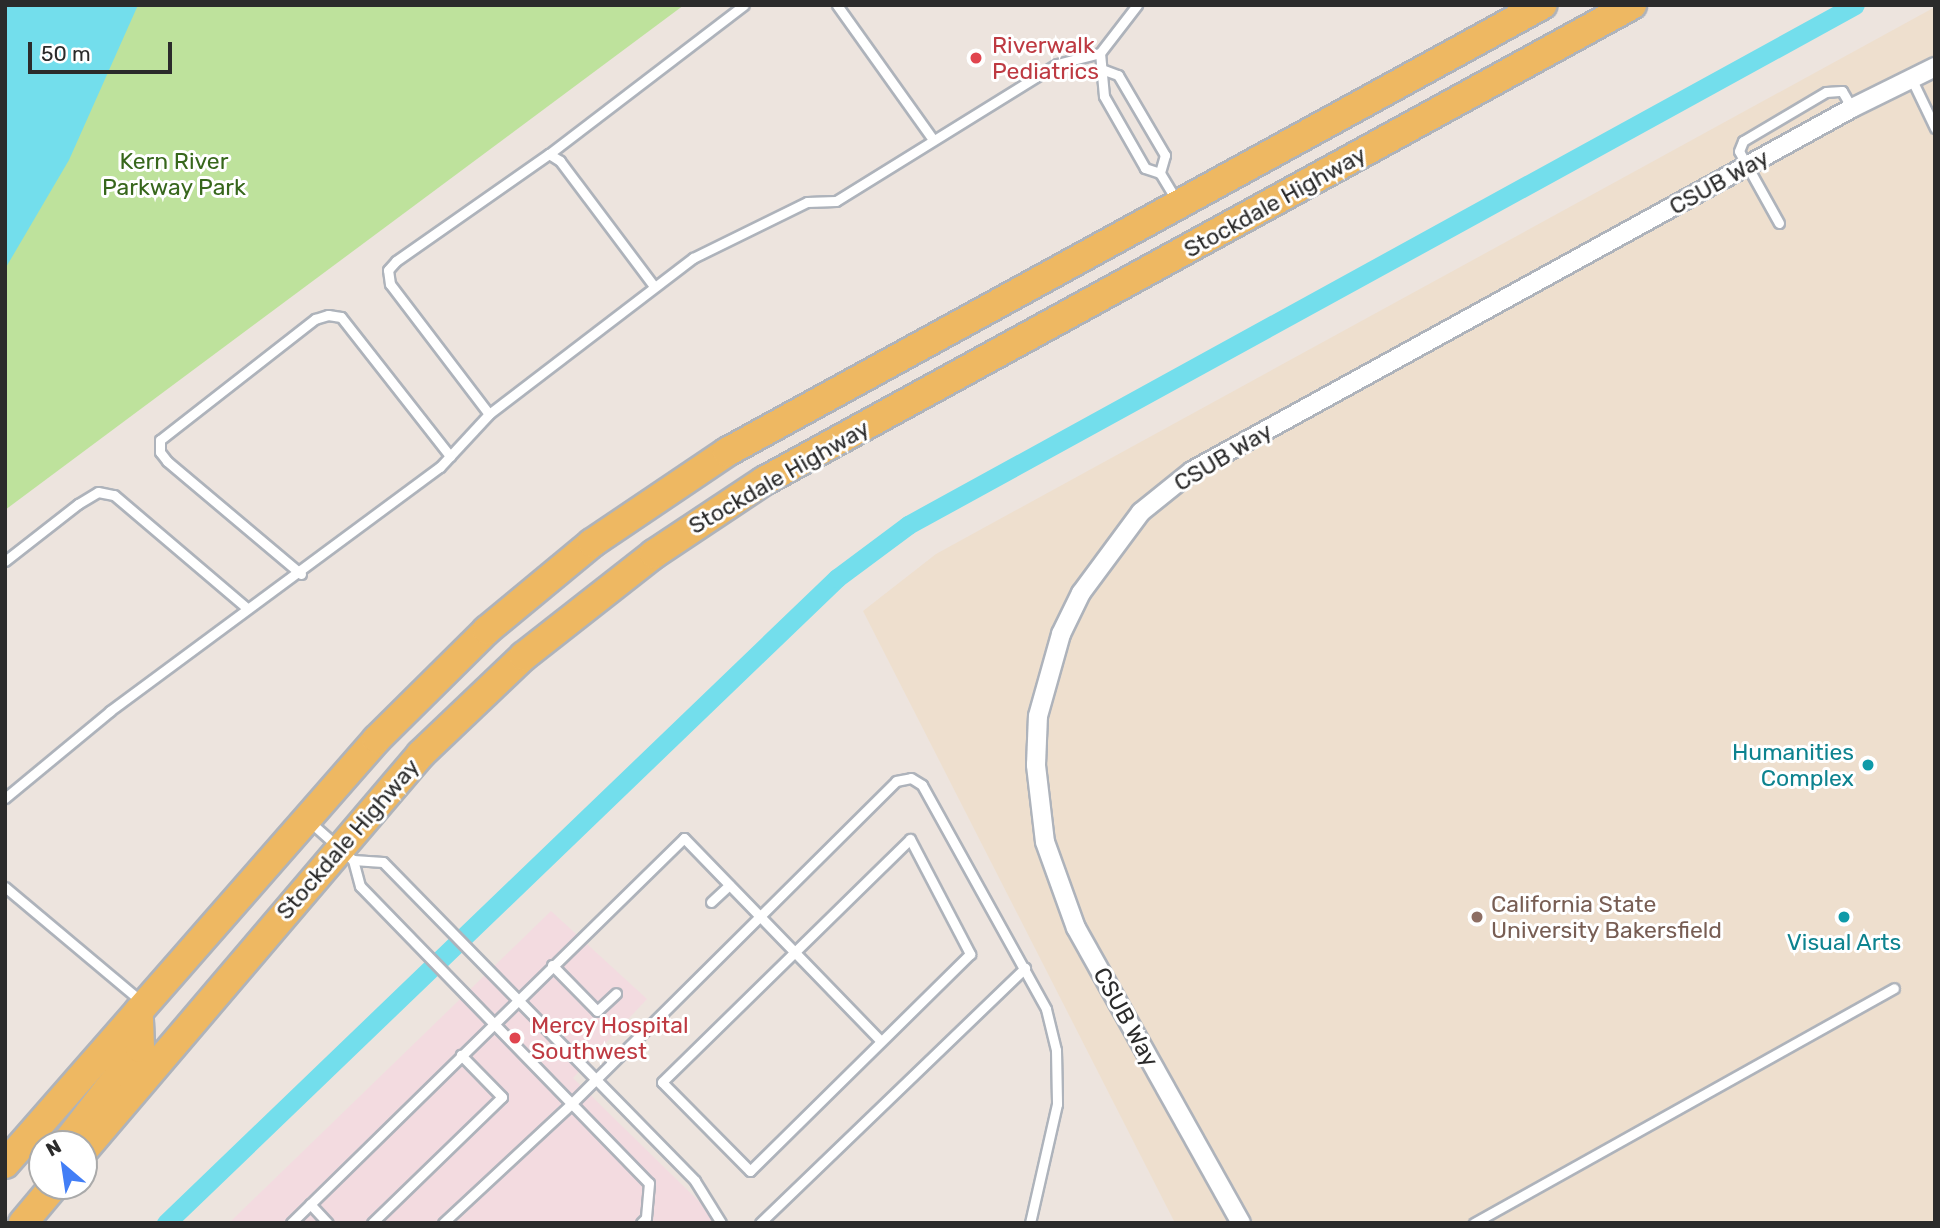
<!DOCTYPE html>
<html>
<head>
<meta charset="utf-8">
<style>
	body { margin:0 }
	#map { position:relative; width:1940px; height:1228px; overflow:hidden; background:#ede4de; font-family:Rubik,sans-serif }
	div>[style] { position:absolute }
	.education>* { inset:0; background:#eedfce }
	.medical>* { inset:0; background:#f3dbe0 }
	.green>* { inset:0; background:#bee29c }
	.water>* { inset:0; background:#73deec }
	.canal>* { height:19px; margin:-9.5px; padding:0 9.5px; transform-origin:9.5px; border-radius:9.5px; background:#73deec }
	.roads { filter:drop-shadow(2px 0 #aeb3bb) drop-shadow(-2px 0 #aeb3bb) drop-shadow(0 2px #aeb3bb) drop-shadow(0 -2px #aeb3bb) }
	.lane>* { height:9px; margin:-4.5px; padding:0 4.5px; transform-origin:4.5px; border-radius:4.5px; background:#fff }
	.street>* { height:18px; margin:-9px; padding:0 9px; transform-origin:9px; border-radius:9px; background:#fff }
	.primary>* { height:28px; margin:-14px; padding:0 14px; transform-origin:14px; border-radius:14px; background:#eeb862 }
	.dots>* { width:19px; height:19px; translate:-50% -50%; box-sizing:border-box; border:4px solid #fff; border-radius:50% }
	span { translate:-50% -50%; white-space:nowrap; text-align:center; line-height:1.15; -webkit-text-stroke:6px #fff; paint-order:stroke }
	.health-label { font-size:23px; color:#be3a42 }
	.left { translate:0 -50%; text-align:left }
	.park-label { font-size:23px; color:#37671c }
	.street-label { font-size:23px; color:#2b2b2b }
	.culture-label { font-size:23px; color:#0d838f }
	.right { translate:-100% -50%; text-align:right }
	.education-label { font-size:23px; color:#785e54 }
	.frame { position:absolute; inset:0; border:7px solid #2b2b2b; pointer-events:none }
	.north { position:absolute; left:28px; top:1130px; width:70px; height:70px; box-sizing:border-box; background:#fff; border:2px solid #aaa; border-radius:50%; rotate:331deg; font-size:19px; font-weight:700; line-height:28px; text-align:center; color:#2b2b2b }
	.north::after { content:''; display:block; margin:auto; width:24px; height:32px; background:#427ef6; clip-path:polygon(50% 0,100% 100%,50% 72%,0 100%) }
	.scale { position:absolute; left:28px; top:42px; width:144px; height:32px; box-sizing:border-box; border:4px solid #2b2b2b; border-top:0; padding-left:9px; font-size:21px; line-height:24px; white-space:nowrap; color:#2b2b2b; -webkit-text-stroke:5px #fff; paint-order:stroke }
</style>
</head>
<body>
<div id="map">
	<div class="education">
		<div style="clip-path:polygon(1935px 7px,1935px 1223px,1175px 1223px,863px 611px,936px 554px)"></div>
	</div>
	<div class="medical">
		<div style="clip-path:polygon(551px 911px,647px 999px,573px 1078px,721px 1223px,229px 1223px)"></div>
	</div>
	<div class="green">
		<div style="clip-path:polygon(5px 5px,684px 5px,5px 510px)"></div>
	</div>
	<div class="water">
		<div style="clip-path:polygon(5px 5px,138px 5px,69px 160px,5px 269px)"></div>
	</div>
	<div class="canal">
		<div style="left:166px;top:1223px;width:931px;rotate:-43.87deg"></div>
		<div style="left:837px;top:578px;width:89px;rotate:-36.7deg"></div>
		<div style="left:908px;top:525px;width:1080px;rotate:-28.77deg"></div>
	</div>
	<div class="roads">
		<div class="lane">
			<div style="left:837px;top:5px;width:163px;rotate:54.5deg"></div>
			<div style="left:1104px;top:70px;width:15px;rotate:20deg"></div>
			<div style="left:1118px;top:75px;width:93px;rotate:59.6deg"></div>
			<div style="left:1165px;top:155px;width:19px;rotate:106deg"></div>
			<div style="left:1160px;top:173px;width:16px;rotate:-162deg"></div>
			<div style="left:1145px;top:168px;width:83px;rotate:-119.7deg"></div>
			<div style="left:1104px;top:96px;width:43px;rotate:-95.3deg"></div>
			<div style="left:1100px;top:53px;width:61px;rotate:-52.4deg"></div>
			<div style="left:1913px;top:82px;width:51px;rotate:64.4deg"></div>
			<div style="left:549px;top:154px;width:245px;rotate:-37.4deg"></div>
			<div style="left:1160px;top:173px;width:33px;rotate:59deg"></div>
			<div style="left:1779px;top:223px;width:82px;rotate:-119.1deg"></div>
			<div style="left:1739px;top:151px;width:11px;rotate:-68deg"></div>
			<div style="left:1743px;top:141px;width:96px;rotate:-30.6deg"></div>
			<div style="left:1826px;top:92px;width:16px;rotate:-4deg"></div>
			<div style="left:1842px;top:91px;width:20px;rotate:60deg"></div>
			<div style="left:489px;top:414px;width:163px;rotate:-127.3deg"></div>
			<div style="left:390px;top:284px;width:14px;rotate:-98deg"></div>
			<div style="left:388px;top:270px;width:12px;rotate:-48deg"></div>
			<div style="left:396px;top:261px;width:187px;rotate:-35deg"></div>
			<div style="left:549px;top:154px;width:13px;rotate:32deg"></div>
			<div style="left:560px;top:161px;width:156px;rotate:53.1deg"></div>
			<div style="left:5px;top:561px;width:93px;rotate:-38deg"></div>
			<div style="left:78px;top:504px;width:23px;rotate:-31deg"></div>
			<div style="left:98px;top:492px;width:16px;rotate:11deg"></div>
			<div style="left:114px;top:495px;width:175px;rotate:40.4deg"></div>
			<div style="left:301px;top:574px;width:175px;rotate:-139.9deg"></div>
			<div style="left:167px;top:461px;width:11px;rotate:-128deg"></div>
			<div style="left:160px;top:452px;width:12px;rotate:-90deg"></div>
			<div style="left:160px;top:440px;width:197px;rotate:-38deg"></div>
			<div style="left:315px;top:319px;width:14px;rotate:-17deg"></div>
			<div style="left:328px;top:315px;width:13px;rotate:9deg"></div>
			<div style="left:341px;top:317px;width:177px;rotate:51.9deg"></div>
			<div style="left:5px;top:798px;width:136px;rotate:-39.6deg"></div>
			<div style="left:110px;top:711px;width:410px;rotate:-36.5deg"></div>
			<div style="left:440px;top:467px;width:72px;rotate:-47.2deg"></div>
			<div style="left:489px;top:414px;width:257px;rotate:-37.4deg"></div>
			<div style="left:693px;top:258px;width:127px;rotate:-26.2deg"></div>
			<div style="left:807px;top:202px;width:29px;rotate:-2deg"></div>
			<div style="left:836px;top:201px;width:260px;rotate:-31.8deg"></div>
			<div style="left:1057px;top:64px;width:44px;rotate:-14.3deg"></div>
			<div style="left:310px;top:822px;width:57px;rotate:41.5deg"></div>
			<div style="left:353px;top:860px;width:27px;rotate:75deg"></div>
			<div style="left:360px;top:886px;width:414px;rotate:45.8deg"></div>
			<div style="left:649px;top:1183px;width:35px;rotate:95deg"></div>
			<div style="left:646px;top:1218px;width:7px;rotate:135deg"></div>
			<div style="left:910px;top:839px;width:130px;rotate:62.4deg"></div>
			<div style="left:970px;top:954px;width:309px;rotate:135.4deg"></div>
			<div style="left:750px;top:1171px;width:125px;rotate:-134.7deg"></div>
			<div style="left:662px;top:1082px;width:347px;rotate:-44.4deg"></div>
			<div style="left:353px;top:860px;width:30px;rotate:4deg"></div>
			<div style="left:383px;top:862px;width:446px;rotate:45.6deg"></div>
			<div style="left:695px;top:1181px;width:49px;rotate:58.2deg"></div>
			<div style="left:5px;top:887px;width:180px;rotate:40deg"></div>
			<div style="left:711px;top:902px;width:25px;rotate:-43deg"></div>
			<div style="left:552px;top:965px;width:64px;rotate:45.6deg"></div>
			<div style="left:597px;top:1011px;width:26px;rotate:-43deg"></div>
			<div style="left:310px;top:1204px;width:26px;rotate:47deg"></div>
			<div style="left:291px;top:1223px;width:550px;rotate:-44.41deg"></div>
			<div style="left:684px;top:838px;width:283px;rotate:45.9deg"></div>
			<div style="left:372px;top:1223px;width:181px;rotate:-44.1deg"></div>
			<div style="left:502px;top:1097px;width:59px;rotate:-134.3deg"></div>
			<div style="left:443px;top:1223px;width:178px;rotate:-42.9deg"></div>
			<div style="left:573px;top:1102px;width:455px;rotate:-44.8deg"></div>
			<div style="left:896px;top:781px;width:15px;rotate:-11deg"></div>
			<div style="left:911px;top:778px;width:13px;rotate:32deg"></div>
			<div style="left:922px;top:785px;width:256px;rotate:61deg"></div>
			<div style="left:1046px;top:1009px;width:42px;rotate:76.3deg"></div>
			<div style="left:1056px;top:1050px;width:54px;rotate:88.9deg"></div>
			<div style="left:1057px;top:1104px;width:122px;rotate:102.8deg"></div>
			<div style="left:760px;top:1223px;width:368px;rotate:-43.9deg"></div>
			<div style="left:1474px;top:1223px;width:481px;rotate:-29.2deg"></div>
		</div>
		<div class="street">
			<div style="left:1241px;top:1223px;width:338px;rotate:-119.2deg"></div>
			<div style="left:1076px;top:928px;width:91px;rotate:-109.8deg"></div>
			<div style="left:1045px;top:842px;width:78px;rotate:-96.7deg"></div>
			<div style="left:1036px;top:765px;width:49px;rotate:-87.7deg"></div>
			<div style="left:1038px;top:716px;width:85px;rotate:-74.3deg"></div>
			<div style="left:1061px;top:634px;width:46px;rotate:-64deg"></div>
			<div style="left:1081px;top:593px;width:101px;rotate:-53.5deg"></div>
			<div style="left:1141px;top:512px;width:65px;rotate:-38.8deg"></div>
			<div style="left:1192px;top:471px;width:753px;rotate:-28.81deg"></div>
			<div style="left:1852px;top:108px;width:93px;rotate:-26.3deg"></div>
		</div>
		<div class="primary">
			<div style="left:65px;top:1144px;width:122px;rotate:-52deg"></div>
			<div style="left:140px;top:1048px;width:37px;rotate:-92deg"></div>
			<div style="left:84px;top:1150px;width:520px;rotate:-49.6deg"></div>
			<div style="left:421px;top:754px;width:142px;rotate:-43.6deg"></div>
			<div style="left:524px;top:656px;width:165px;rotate:-38.1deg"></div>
			<div style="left:654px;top:554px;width:132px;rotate:-33.6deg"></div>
			<div style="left:764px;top:481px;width:990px;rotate:-28.74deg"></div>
			<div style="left:5px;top:1164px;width:565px;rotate:-48.8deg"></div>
			<div style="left:377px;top:739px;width:155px;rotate:-44.7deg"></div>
			<div style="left:487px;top:630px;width:136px;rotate:-39.6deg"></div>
			<div style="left:592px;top:543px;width:163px;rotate:-34deg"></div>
			<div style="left:727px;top:452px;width:930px;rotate:-28.74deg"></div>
			<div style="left:23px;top:1223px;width:48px;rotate:-50deg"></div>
		</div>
	</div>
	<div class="dots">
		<div style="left:976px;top:58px;background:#e0444e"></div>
		<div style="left:1868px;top:765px;background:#0f9aa8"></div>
		<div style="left:1477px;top:917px;background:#8d6e63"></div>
		<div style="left:1844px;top:917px;background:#0f9aa8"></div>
		<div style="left:515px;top:1038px;background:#e0444e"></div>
	</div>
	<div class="health-label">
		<span class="left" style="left:992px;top:58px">Riverwalk<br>Pediatrics</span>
		<span class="left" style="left:531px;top:1038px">Mercy Hospital<br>Southwest</span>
	</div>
	<div class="park-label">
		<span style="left:174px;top:174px">Kern River<br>Parkway Park</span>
	</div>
	<div class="street-label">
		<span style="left:1719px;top:182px;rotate:-29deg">CSUB Way</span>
		<span style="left:1275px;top:202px;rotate:-29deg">Stockdale Highway</span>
		<span style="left:1223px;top:457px;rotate:-31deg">CSUB Way</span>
		<span style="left:779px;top:477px;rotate:-30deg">Stockdale Highway</span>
		<span style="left:348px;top:839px;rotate:-49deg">Stockdale Highway</span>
		<span style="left:1126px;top:1017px;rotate:61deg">CSUB Way</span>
	</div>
	<div class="culture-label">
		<span class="right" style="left:1854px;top:765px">Humanities<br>Complex</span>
		<span style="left:1844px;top:942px">Visual Arts</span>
	</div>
	<div class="education-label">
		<span class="left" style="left:1491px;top:917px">California State<br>University Bakersfield</span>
	</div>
	<div class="frame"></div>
	<div class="north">N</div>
	<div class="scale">50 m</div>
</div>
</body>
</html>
